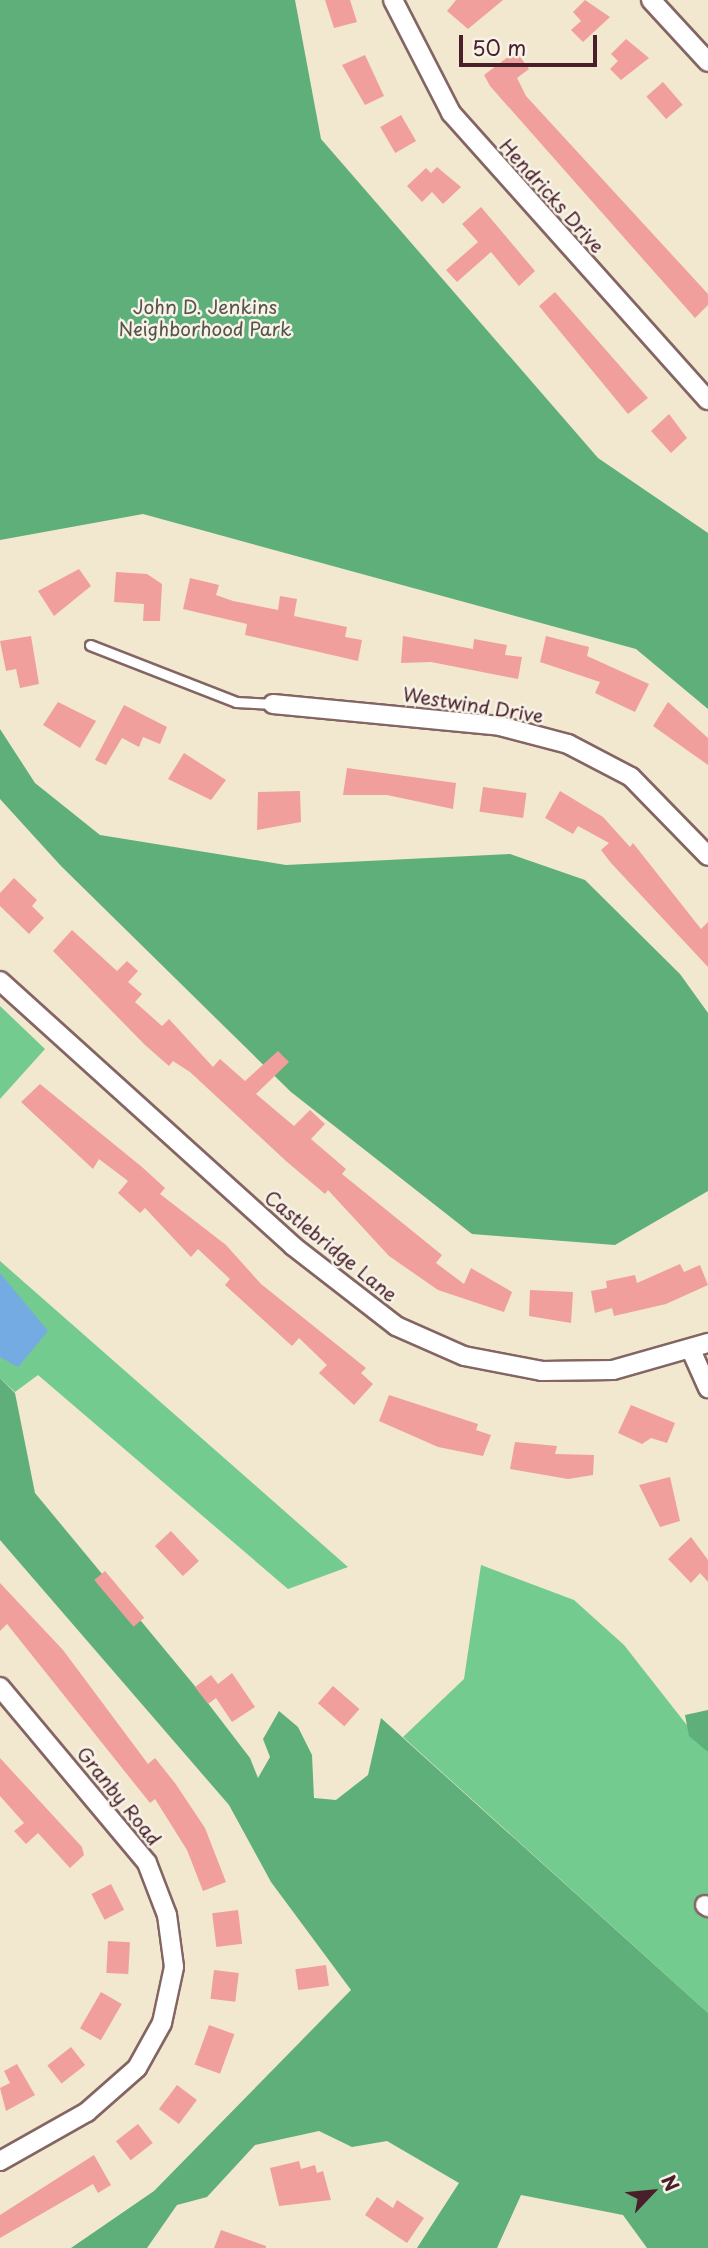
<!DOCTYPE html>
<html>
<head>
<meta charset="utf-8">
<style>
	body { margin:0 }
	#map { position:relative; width:708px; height:2248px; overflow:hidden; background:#f1e8cf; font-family:"Playpen Sans",sans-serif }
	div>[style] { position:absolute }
	.green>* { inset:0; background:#73cb90 }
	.forest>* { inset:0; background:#5eaf7a }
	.water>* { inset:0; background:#74abe3 }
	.building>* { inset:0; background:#f19f9c; transform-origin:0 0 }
	.roads { filter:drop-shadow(2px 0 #846564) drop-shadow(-2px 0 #846564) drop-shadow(0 2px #846564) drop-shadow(0 -2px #846564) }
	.lane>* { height:9px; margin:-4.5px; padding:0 4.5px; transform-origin:4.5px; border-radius:4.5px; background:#fff }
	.street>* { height:18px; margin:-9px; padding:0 9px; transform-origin:9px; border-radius:9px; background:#fff }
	span { translate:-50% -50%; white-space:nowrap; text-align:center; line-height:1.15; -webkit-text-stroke:5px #f7f3e8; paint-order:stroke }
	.street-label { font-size:19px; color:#4a1f2b }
	.park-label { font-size:19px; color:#565349 }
	.north { position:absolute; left:617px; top:2157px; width:70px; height:70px; -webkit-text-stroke:5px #f7f3e8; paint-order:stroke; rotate:64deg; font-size:19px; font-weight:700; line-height:28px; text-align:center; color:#4a1f2b }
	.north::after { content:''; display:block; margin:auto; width:24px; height:32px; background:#4a1f2b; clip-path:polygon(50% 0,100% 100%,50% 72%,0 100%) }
	.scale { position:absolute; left:459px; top:35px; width:138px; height:32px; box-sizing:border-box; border:4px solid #4a1f2b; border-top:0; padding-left:9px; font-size:21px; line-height:24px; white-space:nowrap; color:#4a1f2b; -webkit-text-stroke:5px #f7f3e8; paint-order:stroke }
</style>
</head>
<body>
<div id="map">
	<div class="green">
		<div style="clip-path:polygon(0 1006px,45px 1049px,0 1099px)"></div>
		<div style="clip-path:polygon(0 1261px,348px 1567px,288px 1589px,38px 1375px,15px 1392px,0 1378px)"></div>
		<div style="clip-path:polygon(481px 1565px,574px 1600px,624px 1645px,708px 1752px,708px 2013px,403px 1737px,464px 1679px)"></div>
	</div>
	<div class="forest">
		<div style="clip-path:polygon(0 0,295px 0,321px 139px,598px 458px,708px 533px,708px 709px,636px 649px,143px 514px,0 540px)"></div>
		<div style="clip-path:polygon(0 729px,35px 783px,100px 835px,286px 865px,510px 854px,585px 880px,680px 974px,708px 1013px,708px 1191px,615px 1245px,472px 1234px,291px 1092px,61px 866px,0 799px)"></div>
		<div style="clip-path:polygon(0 1378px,15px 1393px,35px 1493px,194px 1685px,250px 1758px,258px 1778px,270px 1757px,263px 1739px,279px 1711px,298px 1727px,312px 1755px,314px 1798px,336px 1800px,368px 1775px,381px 1718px,708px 2013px,708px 2248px,647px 2248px,623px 2215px,521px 2195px,497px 2248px,417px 2248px,459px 2183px,387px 2141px,352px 2147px,319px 2131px,255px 2145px,207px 2197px,177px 2205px,147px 2248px,71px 2248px,154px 2191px,351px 1990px,271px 1882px,229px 1805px,0 1540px)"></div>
		<div style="clip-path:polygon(708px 1710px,708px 1752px,689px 1736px,685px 1715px)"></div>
	</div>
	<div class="water">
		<div style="clip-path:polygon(0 1273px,48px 1331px,18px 1367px,0 1357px)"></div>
	</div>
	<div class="building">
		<div style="clip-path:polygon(325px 0,350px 0,357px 22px,334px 28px)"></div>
		<div style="clip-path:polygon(456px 0,503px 0,468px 29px,447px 11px)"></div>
		<div style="clip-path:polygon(585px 0,610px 17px,583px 42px,571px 30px,581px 21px,573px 12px)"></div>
		<div style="clip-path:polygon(626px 39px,649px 58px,621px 80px,610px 69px,618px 61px,611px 54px)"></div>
		<div style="clip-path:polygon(516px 51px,529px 69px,517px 78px,526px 96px,708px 294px,708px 305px,695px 318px,490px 86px,484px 75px)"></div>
		<div style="clip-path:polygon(365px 55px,384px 96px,365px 105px,342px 65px)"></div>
		<div style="left:663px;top:82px;width:30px;height:22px;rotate:49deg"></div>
		<div style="left:401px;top:115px;width:30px;height:24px;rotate:60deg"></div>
		<div style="clip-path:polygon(437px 167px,461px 187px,443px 204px,432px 192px,422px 202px,407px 186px,426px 168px,431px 173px)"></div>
		<div style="clip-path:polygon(481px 207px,535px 271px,519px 286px,491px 252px,457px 282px,446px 270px,478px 242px,462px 224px)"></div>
		<div style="clip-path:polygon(555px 292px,648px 398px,628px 414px,539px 306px)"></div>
		<div style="clip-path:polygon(669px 414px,687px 438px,671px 453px,651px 431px)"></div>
		<div style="clip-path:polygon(79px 569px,91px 586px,54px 616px,38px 591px)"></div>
		<div style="clip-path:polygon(116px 572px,147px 574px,162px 584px,160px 621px,143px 621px,144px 604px,114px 602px)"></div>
		<div style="clip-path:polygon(190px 578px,219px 585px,216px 595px,233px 601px,278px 610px,280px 596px,297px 599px,294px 616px,347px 627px,345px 637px,362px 640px,358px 661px,245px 635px,247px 624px,183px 609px)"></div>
		<div style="clip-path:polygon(31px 636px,39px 684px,20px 688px,16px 669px,6px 671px,0 641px)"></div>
		<div style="clip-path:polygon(403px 636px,473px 649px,474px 639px,507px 645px,505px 655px,522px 657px,518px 679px,431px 662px,401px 663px)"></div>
		<div style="clip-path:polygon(546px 636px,589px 647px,587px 656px,649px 684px,635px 712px,595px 693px,600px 682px,540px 662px)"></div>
		<div style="clip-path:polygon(58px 702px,96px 721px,80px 748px,43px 725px)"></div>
		<div style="clip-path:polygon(668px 702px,708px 738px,708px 765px,653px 726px)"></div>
		<div style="clip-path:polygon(124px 705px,167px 727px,160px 744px,143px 737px,139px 747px,122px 738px,106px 765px,95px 760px)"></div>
		<div style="clip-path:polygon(184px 753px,226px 780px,211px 800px,168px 779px)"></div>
		<div style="clip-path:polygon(347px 768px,456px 783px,453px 809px,387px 795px,343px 795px)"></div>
		<div style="left:483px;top:787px;width:44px;height:25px;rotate:8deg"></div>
		<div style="clip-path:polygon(300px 791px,301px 822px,257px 830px,258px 792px)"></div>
		<div style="clip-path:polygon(560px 791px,603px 817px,630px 847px,633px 843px,701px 929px,708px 922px,708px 967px,611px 863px,601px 850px,609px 843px,578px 826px,573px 834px,545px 818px)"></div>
		<div style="clip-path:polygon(14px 878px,37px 900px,32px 906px,44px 918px,29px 934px,0 906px,0 893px)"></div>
		<div style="clip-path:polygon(72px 930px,117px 971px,127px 961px,138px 971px,128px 982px,142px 994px,135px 1002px,162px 1026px,169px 1019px,213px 1067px,220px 1059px,245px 1081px,278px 1051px,289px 1062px,256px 1094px,294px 1126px,310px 1110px,325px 1124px,311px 1139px,346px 1169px,342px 1174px,442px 1255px,436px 1263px,464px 1284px,471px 1268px,512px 1292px,504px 1312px,438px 1290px,389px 1256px,328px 1190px,325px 1194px,286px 1161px,190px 1072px,173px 1061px,169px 1066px,145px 1045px,53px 951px)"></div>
		<div style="clip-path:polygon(40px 1084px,142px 1167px,165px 1188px,160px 1194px,226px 1245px,261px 1284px,366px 1368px,361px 1373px,373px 1384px,354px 1405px,319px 1373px,327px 1365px,299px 1338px,292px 1346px,225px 1285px,230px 1279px,198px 1249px,191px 1257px,145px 1208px,140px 1213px,118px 1193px,128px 1181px,99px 1159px,93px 1169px,21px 1102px)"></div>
		<div style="clip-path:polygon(680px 1264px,684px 1272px,700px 1265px,708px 1285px,666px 1304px,614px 1316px,612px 1308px,595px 1313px,591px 1291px,607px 1288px,606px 1281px,635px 1275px,637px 1283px)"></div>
		<div style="clip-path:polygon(530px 1290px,573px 1292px,571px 1323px,529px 1316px)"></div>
		<div style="clip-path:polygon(389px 1395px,478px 1424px,476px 1430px,491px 1435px,483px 1456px,438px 1447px,379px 1421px)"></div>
		<div style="clip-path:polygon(631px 1405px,675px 1423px,667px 1443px,651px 1438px,642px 1444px,618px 1433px)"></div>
		<div style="clip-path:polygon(515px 1442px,557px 1446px,555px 1454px,594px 1455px,593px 1475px,568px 1479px,510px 1469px)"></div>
		<div style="clip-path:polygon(670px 1477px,680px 1521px,660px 1527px,639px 1485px)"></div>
		<div style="left:171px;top:1531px;width:41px;height:22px;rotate:47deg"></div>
		<div style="clip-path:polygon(691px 1537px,708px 1560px,708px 1582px,700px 1573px,691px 1583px,668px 1559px)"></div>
		<div style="left:105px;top:1571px;width:61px;height:14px;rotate:50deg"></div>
		<div style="clip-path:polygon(0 1583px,63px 1650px,148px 1764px,155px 1758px,175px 1783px,205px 1828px,226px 1882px,203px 1891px,187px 1850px,155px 1799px,150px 1803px,7px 1624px,0 1631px)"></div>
		<div style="clip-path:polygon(232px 1673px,255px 1707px,232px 1722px,216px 1698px,208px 1704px,195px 1687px,211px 1675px,218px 1684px)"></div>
		<div style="left:333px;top:1686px;width:35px;height:23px;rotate:41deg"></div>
		<div style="clip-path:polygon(0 1758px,82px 1847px,84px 1855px,70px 1868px,38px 1833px,26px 1844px,14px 1831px,24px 1823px,0 1796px)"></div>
		<div style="left:111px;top:1884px;width:29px;height:22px;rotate:63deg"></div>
		<div style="left:238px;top:1910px;width:34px;height:26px;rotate:83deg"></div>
		<div style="left:108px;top:1941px;width:22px;height:32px;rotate:3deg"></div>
		<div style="left:326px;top:1965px;width:21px;height:31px;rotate:82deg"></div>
		<div style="left:214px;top:1970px;width:25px;height:29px;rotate:7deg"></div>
		<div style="left:101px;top:1992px;width:24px;height:42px;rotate:30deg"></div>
		<div style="left:209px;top:2025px;width:27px;height:42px;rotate:20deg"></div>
		<div style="left:71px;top:2047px;width:23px;height:30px;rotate:52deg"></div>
		<div style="clip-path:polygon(17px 2064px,35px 2095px,6px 2111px,0 2088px,10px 2083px,4px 2071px)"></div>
		<div style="left:177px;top:2085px;width:25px;height:30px;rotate:37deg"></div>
		<div style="left:138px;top:2124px;width:24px;height:28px;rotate:52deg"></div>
		<div style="clip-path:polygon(94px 2155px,111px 2185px,98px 2193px,93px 2184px,0 2238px,0 2215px)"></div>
		<div style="clip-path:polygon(299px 2161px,301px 2169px,315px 2165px,317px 2173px,323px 2171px,331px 2200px,279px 2206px,270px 2168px)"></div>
		<div style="clip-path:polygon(377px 2197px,393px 2208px,397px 2200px,424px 2218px,407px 2243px,365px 2215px)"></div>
		<div style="clip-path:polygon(221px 2230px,266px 2246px,266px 2248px,214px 2248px)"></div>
	</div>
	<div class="roads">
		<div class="lane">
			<div style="left:90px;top:645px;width:157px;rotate:21.3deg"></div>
			<div style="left:236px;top:702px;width:37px;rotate:3deg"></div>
		</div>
		<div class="street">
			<div style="left:393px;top:0;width:127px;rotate:62.8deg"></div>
			<div style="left:451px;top:113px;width:385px;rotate:48.2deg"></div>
			<div style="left:651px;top:0;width:84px;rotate:47.4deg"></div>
			<div style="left:273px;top:704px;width:228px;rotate:5.5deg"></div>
			<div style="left:500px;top:726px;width:70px;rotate:14.8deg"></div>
			<div style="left:568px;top:744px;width:71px;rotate:27.6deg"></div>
			<div style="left:631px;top:777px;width:110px;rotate:45.7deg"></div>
			<div style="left:0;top:981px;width:395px;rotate:42.1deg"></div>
			<div style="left:293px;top:1246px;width:130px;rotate:37.8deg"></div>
			<div style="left:396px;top:1326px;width:74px;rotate:23.8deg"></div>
			<div style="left:464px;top:1356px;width:79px;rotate:10.9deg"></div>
			<div style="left:542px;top:1371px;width:71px;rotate:-0.8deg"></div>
			<div style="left:613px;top:1370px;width:99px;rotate:-15.9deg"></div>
			<div style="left:691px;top:1350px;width:42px;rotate:65.9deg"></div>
			<div style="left:0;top:1687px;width:229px;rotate:50.1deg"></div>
			<div style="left:147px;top:1863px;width:56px;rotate:69deg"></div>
			<div style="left:167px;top:1915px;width:52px;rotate:82.3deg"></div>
			<div style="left:174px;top:1967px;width:57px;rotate:102.1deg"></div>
			<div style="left:162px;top:2023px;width:51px;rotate:119.1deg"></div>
			<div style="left:137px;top:2068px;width:67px;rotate:138.7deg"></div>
			<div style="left:87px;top:2112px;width:100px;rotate:150.6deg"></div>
			<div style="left:705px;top:1905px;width:4px;rotate:34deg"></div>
		</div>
	</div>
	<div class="street-label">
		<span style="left:552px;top:196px;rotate:48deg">Hendricks Drive</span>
		<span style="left:473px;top:705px;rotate:9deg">Westwind Drive</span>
		<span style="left:331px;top:1246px;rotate:39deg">Castlebridge Lane</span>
		<span style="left:119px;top:1796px;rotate:51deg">Granby Road</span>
	</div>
	<div class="park-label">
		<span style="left:205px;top:318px">John D. Jenkins<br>Neighborhood Park</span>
	</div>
	<div class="north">N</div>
	<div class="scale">50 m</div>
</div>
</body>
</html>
